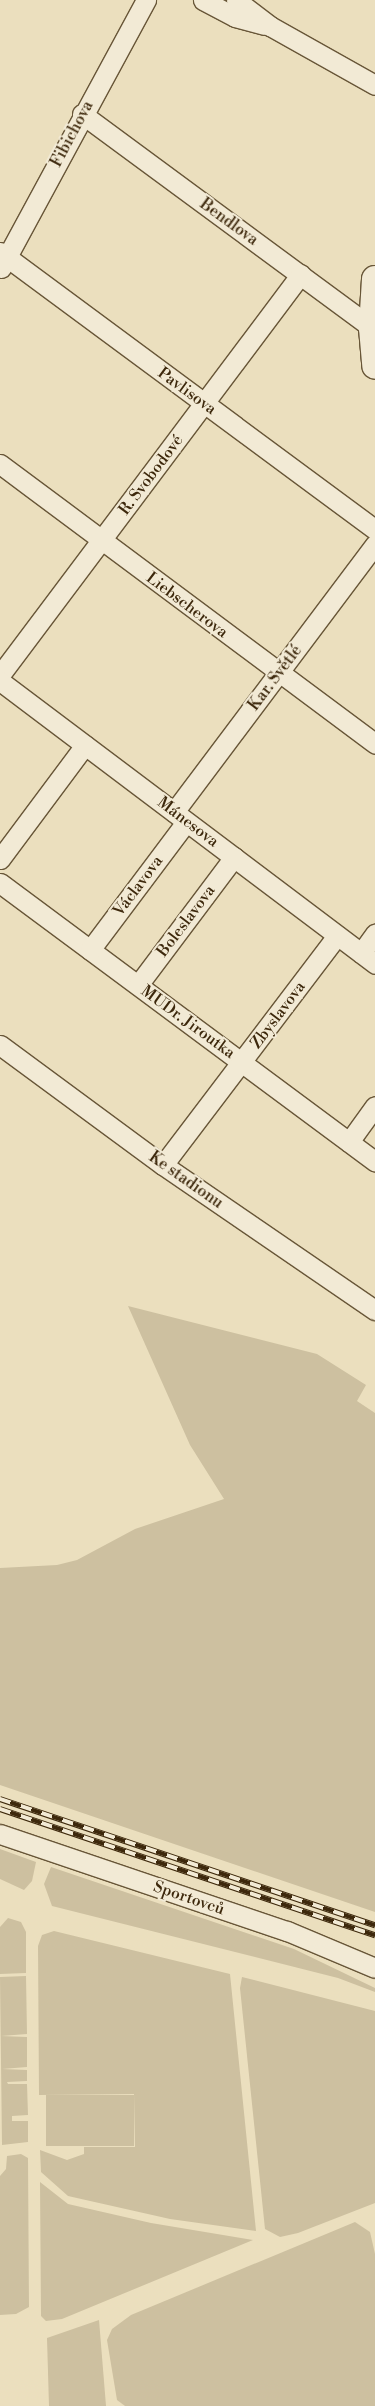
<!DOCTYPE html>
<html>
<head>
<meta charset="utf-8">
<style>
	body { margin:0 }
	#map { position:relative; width:375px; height:2406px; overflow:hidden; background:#ebdfbe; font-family:"Libre Bodoni",serif }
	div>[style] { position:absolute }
	.green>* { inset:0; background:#cdc0a0; transform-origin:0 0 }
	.roads { filter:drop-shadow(1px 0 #685638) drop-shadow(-1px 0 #685638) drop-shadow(0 1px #685638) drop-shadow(0 -1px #685638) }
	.street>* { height:19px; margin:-9.5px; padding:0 9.5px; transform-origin:9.5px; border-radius:9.5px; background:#f2ead5 }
	.secondary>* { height:26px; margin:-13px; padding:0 13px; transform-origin:13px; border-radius:13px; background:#f2ead5 }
	.rail>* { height:5.5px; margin-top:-2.75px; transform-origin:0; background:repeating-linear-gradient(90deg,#f2ead5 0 11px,#3d280c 0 22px); box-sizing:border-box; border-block:1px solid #3d280c }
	span { translate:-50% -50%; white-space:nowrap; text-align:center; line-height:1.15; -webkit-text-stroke:4px #f2ead5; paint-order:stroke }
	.street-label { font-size:16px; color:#3d280c }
</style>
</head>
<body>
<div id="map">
	<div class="green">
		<div style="clip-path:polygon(128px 1306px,317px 1354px,366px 1385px,357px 1401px,375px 1413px,375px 1912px,0 1785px,0 1568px,57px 1565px,77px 1560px,135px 1529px,224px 1499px,190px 1445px)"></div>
		<div style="clip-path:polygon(0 1849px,36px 1862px,32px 1881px,24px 1890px,0 1879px)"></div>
		<div style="clip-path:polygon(51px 1867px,294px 1949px,375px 1988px,375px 1992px,338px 1978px,52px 1906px,44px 1884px)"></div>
		<div style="clip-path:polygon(8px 1918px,21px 1922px,26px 1932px,26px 1973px,0 1974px,0 1927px)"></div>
		<div style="clip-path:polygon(54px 1931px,230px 1974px,256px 2231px,170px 2219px,68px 2196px,41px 2172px,40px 2150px,67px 2160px,84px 2154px,84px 2147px,135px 2147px,134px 2094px,39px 2095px,38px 1946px,42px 1935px)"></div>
		<div style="clip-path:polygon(26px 1976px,27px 2034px,1px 2036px,27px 2037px,27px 2067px,2px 2069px,27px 2070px,27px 2081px,7px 2082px,8px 2084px,27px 2084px,28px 2115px,12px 2116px,12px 2121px,28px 2121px,28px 2142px,2px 2145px,0 1977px)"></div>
		<div style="clip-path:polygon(242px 1977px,375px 2011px,375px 2203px,298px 2233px,280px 2237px,265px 2229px,240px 1988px)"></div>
		<div style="left:134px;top:2095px;width:51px;height:88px;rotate:90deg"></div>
		<div style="clip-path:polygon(21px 2154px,28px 2158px,29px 2307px,16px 2314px,0 2315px,0 2176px,6px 2169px,7px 2156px)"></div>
		<div style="clip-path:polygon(40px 2182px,68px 2204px,151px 2223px,253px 2240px,62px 2319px,46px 2321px,41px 2316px)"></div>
		<div style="clip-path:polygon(355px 2222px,370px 2232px,375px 2254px,375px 2406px,125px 2406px,117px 2400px,107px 2340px,112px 2329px,131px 2315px)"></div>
		<div style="clip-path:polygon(99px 2320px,106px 2406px,49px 2406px,47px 2338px)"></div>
	</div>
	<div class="roads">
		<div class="street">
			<div style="left:203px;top:0;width:36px;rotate:28deg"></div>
			<div style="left:235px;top:17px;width:30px;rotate:15deg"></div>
			<div style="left:236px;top:0;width:43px;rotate:37.4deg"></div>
			<div style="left:270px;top:26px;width:120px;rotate:29.3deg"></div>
			<div style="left:82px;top:114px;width:364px;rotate:36.4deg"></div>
			<div style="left:0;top:252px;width:466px;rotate:36.5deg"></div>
			<div style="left:1px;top:268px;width:305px;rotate:-61.6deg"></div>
			<div style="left:0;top:464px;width:468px;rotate:36.7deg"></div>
			<div style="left:0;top:675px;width:501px;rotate:-53.11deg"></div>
			<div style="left:0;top:681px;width:470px;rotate:37deg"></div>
			<div style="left:174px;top:812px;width:335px;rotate:-53.1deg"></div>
			<div style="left:0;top:859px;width:142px;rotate:-53.3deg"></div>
			<div style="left:0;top:883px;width:467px;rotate:36.6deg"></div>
			<div style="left:90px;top:950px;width:160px;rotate:-53.1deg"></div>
			<div style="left:361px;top:953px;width:24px;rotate:-54deg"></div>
			<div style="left:138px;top:985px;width:160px;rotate:-53.1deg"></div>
			<div style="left:0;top:1045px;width:202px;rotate:36.4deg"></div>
			<div style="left:163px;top:1165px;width:257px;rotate:34.4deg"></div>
			<div style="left:349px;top:1142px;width:44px;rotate:-54.2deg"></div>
			<div style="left:163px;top:1165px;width:288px;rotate:-52.8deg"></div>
			<div style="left:0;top:1834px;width:303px;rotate:18.7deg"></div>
			<div style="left:287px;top:1931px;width:95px;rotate:22.8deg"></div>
		</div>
		<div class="secondary">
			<div style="left:375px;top:279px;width:49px;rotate:93.5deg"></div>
			<div style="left:372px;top:328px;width:38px;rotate:85deg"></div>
		</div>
	</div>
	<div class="rail">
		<div style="left:0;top:1799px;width:396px;rotate:18.6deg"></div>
		<div style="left:0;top:1809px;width:396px;rotate:18.6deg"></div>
	</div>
	<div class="street-label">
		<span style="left:72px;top:134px;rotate:-62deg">Fibichova</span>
		<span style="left:229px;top:222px;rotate:36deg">Bendlova</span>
		<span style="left:187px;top:391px;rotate:36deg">Pavlisova</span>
		<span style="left:151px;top:475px;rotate:-53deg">R. Svobodové</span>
		<span style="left:187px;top:605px;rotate:37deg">Liebscherova</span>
		<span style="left:275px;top:678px;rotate:-53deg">Kar. Světlé</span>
		<span style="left:188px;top:822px;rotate:37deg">Mánesova</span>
		<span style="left:138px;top:886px;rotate:-53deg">Václavova</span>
		<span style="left:186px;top:921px;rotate:-53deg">Boleslavova</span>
		<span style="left:278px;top:1015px;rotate:-53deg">Zbyslavova</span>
		<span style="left:188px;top:1022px;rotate:36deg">MUDr. Jiroutka</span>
		<span style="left:186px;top:1180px;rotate:35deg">Ke stadionu</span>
		<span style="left:189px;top:1898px;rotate:19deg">Sportovců</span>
	</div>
</div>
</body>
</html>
